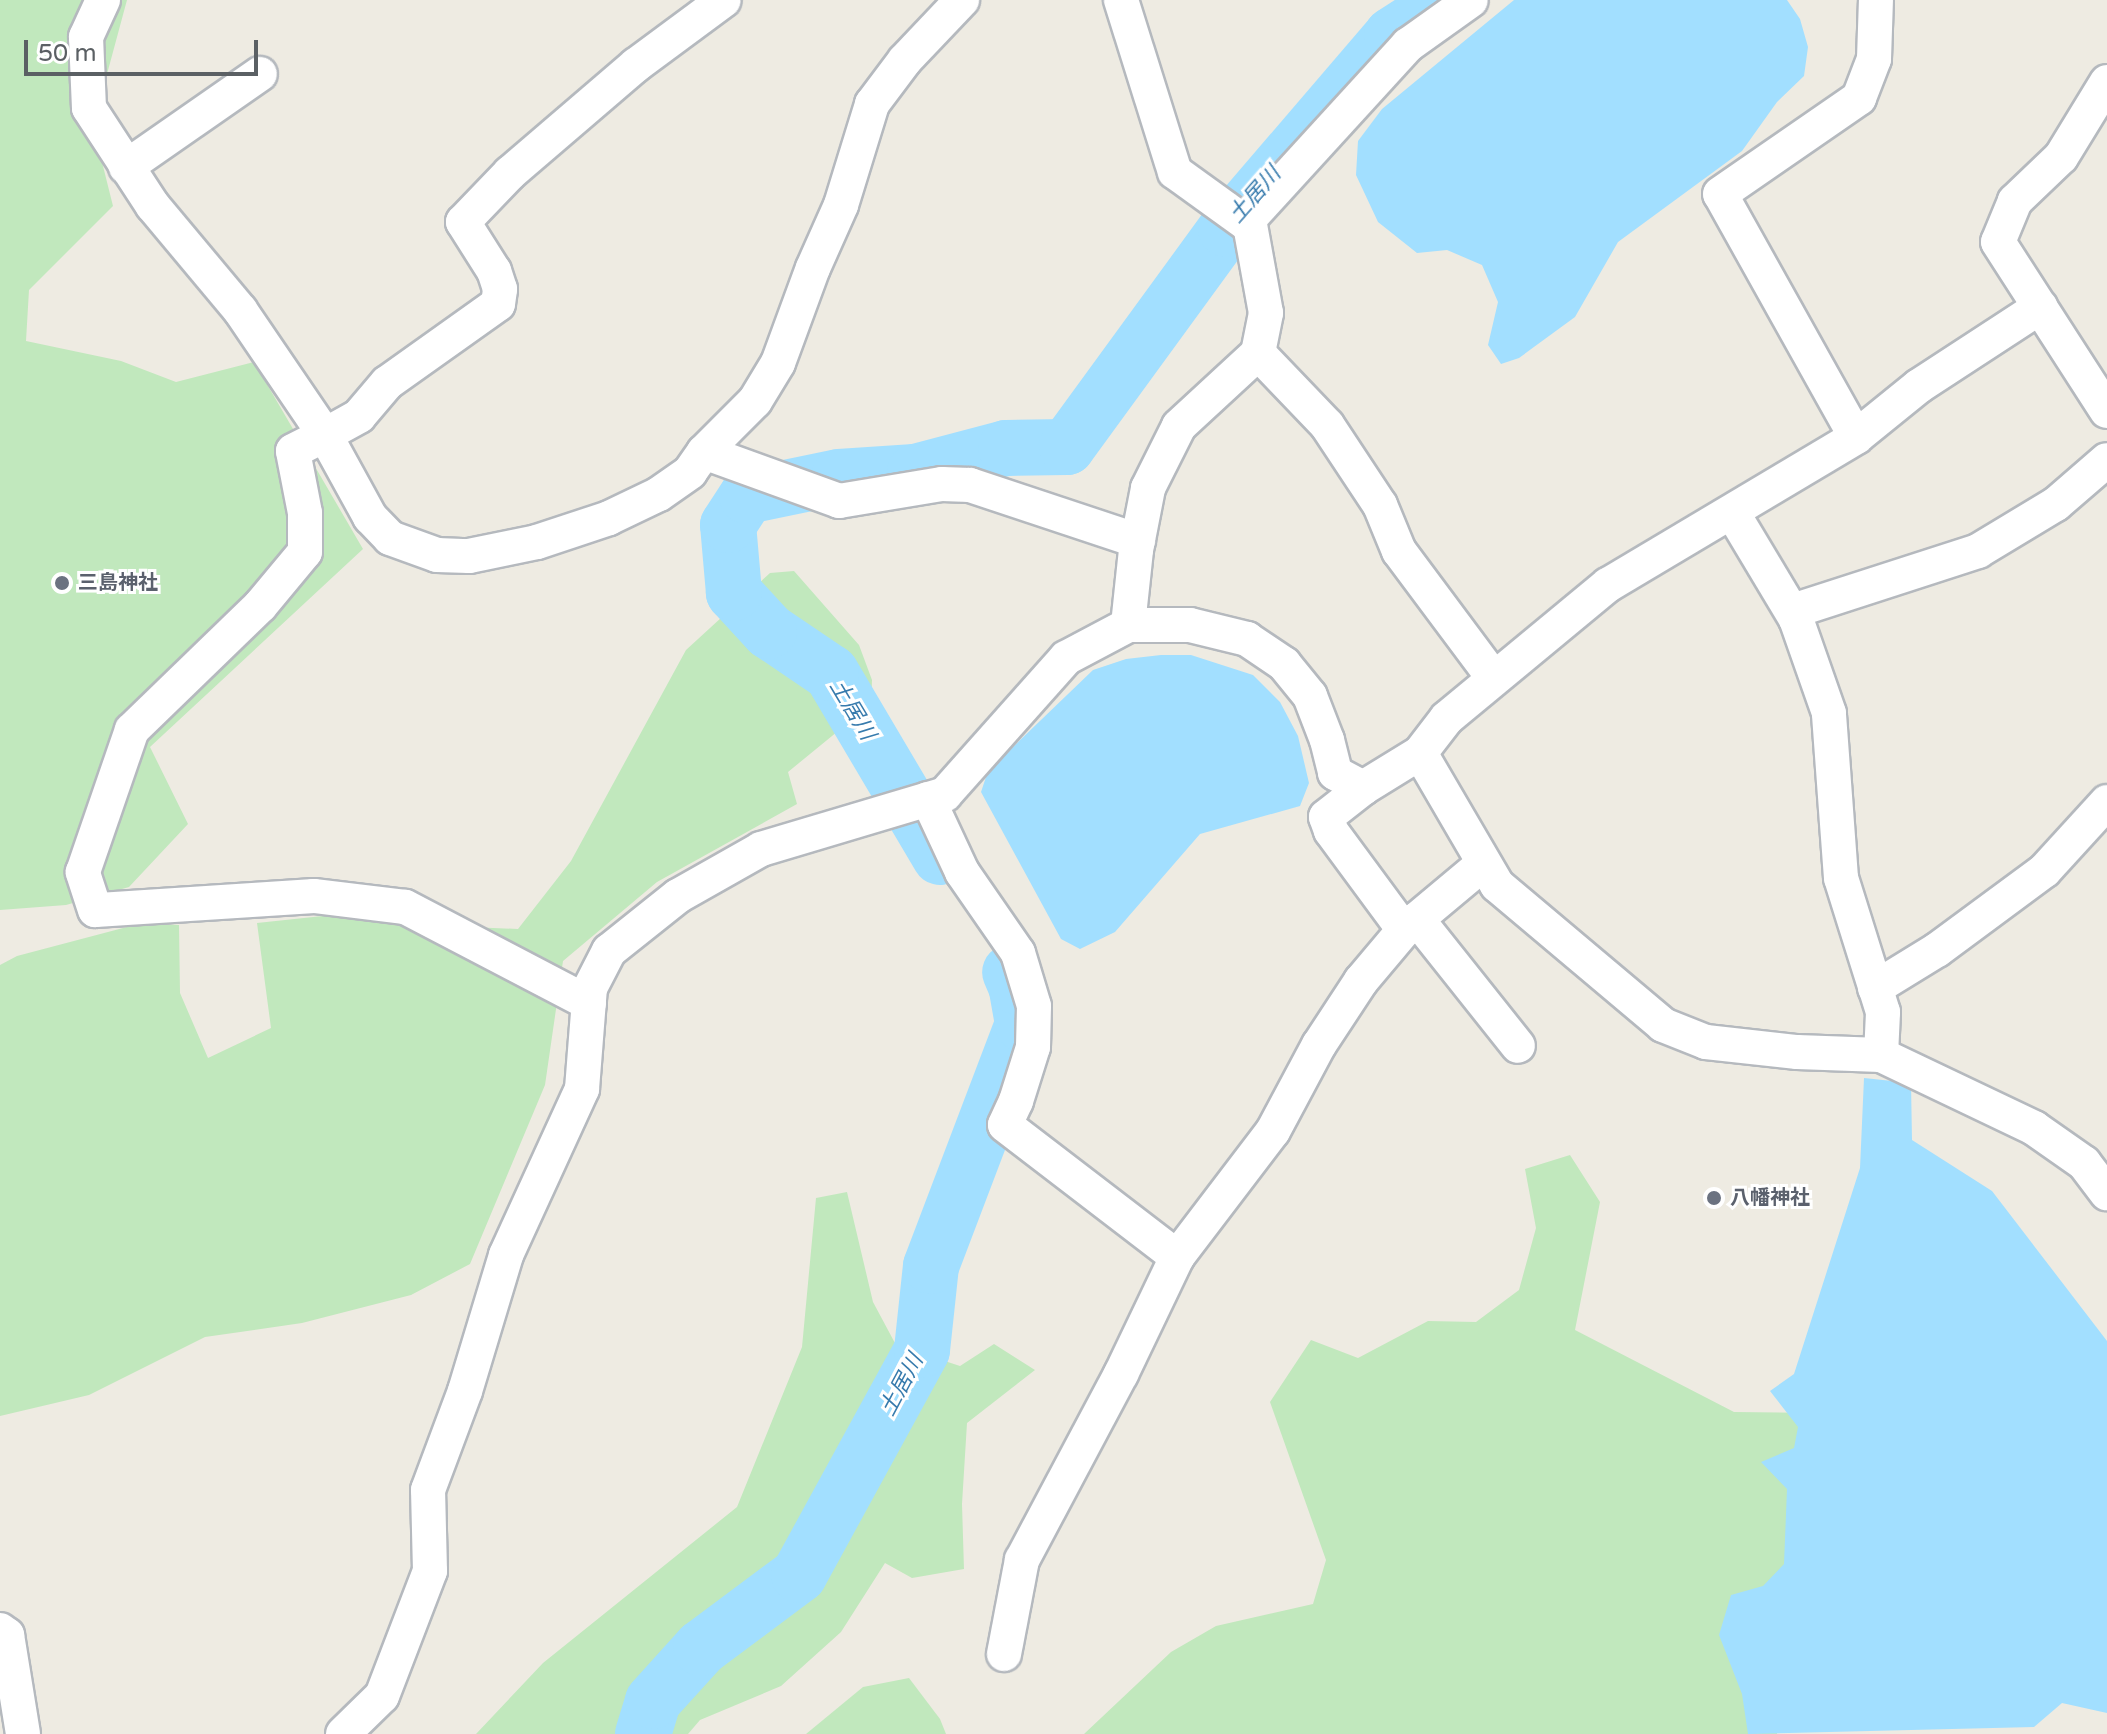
<!DOCTYPE html>
<html>
<head>
<meta charset="utf-8">
<style>
	body { margin:0 }
	#map { position:relative; width:2107px; height:1734px; overflow:hidden; background:#eeebe2; font-family:"Varela Round","Noto Sans JP",sans-serif }
	div>[style] { position:absolute }
	.green>* { inset:0; background:#c1e8bd }
	.water>* { inset:0; background:#a2dfff }
	.river>* { height:56px; margin:-28px; padding:0 28px; transform-origin:28px; border-radius:28px; background:#a2dfff }
	.roads { filter:drop-shadow(2px 0 #b5b9be) drop-shadow(-2px 0 #b5b9be) drop-shadow(0 2px #b5b9be) drop-shadow(0 -2px #b5b9be) }
	.minor>* { height:34px; margin:-17px; padding:0 17px; transform-origin:17px; border-radius:17px; background:#fff }
	.dots>* { width:22px; height:22px; translate:-50% -50%; box-sizing:border-box; border:4px solid #fff; border-radius:50% }
	span { translate:-50% -50%; white-space:nowrap; text-align:center; line-height:1.15; -webkit-text-stroke:6px #fff; paint-order:stroke }
	.worship-label { font-size:20px; color:#5b616d; font-weight:700 }
	.left { translate:0 -50%; text-align:left }
	.water-label { font-size:22px; color:#377bad; font-style:italic }
	.scale { position:absolute; left:24px; top:40px; width:234px; height:36px; box-sizing:border-box; border:4px solid #5b6064; border-top:0; padding-left:10px; font-size:24px; line-height:28px; white-space:nowrap; color:#5b6064; -webkit-text-stroke:6px #fff; paint-order:stroke }
</style>
</head>
<body>
<div id="map">
	<div class="green">
		<div style="clip-path:polygon(0 0,127px 0,93px 126px,113px 206px,29px 290px,26px 341px,121px 361px,176px 382px,254px 362px,363px 549px,150px 747px,188px 824px,129px 887px,66px 905px,0 910px)"></div>
		<div style="clip-path:polygon(794px 571px,859px 645px,872px 680px,871px 710px,843px 727px,788px 772px,797px 804px,657px 882px,563px 961px,545px 1085px,470px 1264px,411px 1295px,302px 1323px,205px 1337px,89px 1395px,0 1416px,0 965px,17px 956px,142px 923px,179px 925px,180px 993px,208px 1058px,271px 1028px,257px 923px,360px 912px,470px 927px,518px 929px,571px 861px,686px 650px,770px 573px)"></div>
		<div style="clip-path:polygon(1570px 1155px,1600px 1202px,1575px 1330px,1734px 1412px,1818px 1413px,1777px 1734px,1084px 1734px,1171px 1652px,1216px 1626px,1313px 1604px,1326px 1560px,1270px 1402px,1311px 1340px,1358px 1358px,1428px 1321px,1476px 1322px,1519px 1290px,1536px 1228px,1525px 1169px)"></div>
		<div style="clip-path:polygon(847px 1192px,873px 1302px,896px 1345px,960px 1366px,994px 1344px,1035px 1370px,967px 1423px,962px 1504px,964px 1569px,912px 1578px,885px 1563px,841px 1632px,781px 1686px,700px 1720px,688px 1734px,476px 1734px,543px 1663px,737px 1507px,802px 1347px,816px 1198px)"></div>
		<div style="clip-path:polygon(909px 1678px,940px 1719px,946px 1734px,806px 1734px,863px 1687px)"></div>
	</div>
	<div class="water">
		<div style="clip-path:polygon(1514px 0,1787px 0,1800px 19px,1808px 47px,1804px 76px,1777px 102px,1742px 151px,1618px 242px,1575px 317px,1519px 358px,1501px 364px,1488px 345px,1498px 302px,1482px 265px,1447px 250px,1417px 253px,1378px 222px,1356px 175px,1358px 141px,1382px 109px)"></div>
		<div style="clip-path:polygon(1161px 655px,1191px 655px,1253px 675px,1280px 702px,1298px 736px,1309px 783px,1300px 806px,1200px 834px,1115px 932px,1080px 949px,1061px 939px,981px 792px,988px 771px,1093px 670px,1126px 659px)"></div>
		<div style="clip-path:polygon(1864px 1078px,1911px 1083px,1912px 1140px,1992px 1191px,2107px 1341px,2107px 1713px,2062px 1703px,2034px 1727px,1748px 1734px,1742px 1694px,1719px 1635px,1731px 1595px,1763px 1586px,1784px 1564px,1787px 1489px,1761px 1462px,1794px 1448px,1798px 1427px,1770px 1391px,1794px 1374px,1860px 1168px)"></div>
	</div>
	<div class="river">
		<div style="left:940px;top:857px;width:214px;rotate:-120.6deg"></div>
		<div style="left:831px;top:673px;width:75px;rotate:-145.9deg"></div>
		<div style="left:769px;top:631px;width:52px;rotate:-132.6deg"></div>
		<div style="left:734px;top:593px;width:68px;rotate:-95deg"></div>
		<div style="left:728px;top:525px;width:35px;rotate:-57deg"></div>
		<div style="left:747px;top:496px;width:94px;rotate:-11.7deg"></div>
		<div style="left:839px;top:477px;width:76px;rotate:-3.8deg"></div>
		<div style="left:915px;top:472px;width:94px;rotate:-14.8deg"></div>
		<div style="left:1006px;top:448px;width:61px;rotate:-0.9deg"></div>
		<div style="left:1067px;top:447px;width:270px;rotate:-53.9deg"></div>
		<div style="left:1226px;top:229px;width:255px;rotate:-49.4deg"></div>
		<div style="left:1392px;top:35px;width:65px;rotate:-32.5deg"></div>
		<div style="left:643px;top:1734px;width:34px;rotate:-73deg"></div>
		<div style="left:653px;top:1701px;width:72px;rotate:-47.8deg"></div>
		<div style="left:701px;top:1648px;width:122px;rotate:-36.7deg"></div>
		<div style="left:799px;top:1575px;width:256px;rotate:-61.3deg"></div>
		<div style="left:922px;top:1350px;width:84px;rotate:-83.9deg"></div>
		<div style="left:931px;top:1266px;width:259px;rotate:-69.2deg"></div>
		<div style="left:1023px;top:1024px;width:39px;rotate:-100deg"></div>
		<div style="left:1016px;top:986px;width:15px;rotate:-113deg"></div>
	</div>
	<div class="roads">
		<div class="minor">
			<div style="left:103px;top:0;width:41px;rotate:114.7deg"></div>
			<div style="left:86px;top:37px;width:71px;rotate:87.6deg"></div>
			<div style="left:89px;top:108px;width:117px;rotate:56.9deg"></div>
			<div style="left:153px;top:206px;width:136px;rotate:50.1deg"></div>
			<div style="left:240px;top:310px;width:151px;rotate:55.8deg"></div>
			<div style="left:325px;top:435px;width:39px;rotate:-29deg"></div>
			<div style="left:359px;top:416px;width:43px;rotate:-49.7deg"></div>
			<div style="left:387px;top:383px;width:136px;rotate:-35.4deg"></div>
			<div style="left:498px;top:304px;width:15px;rotate:-82deg"></div>
			<div style="left:500px;top:289px;width:19px;rotate:-108deg"></div>
			<div style="left:494px;top:271px;width:58px;rotate:-122.3deg"></div>
			<div style="left:463px;top:222px;width:68px;rotate:-46.2deg"></div>
			<div style="left:510px;top:173px;width:166px;rotate:-40.6deg"></div>
			<div style="left:636px;top:65px;width:109px;rotate:-36.5deg"></div>
			<div style="left:1121px;top:0;width:180px;rotate:72.6deg"></div>
			<div style="left:1175px;top:172px;width:92px;rotate:35.8deg"></div>
			<div style="left:2107px;top:82px;width:88px;rotate:121.5deg"></div>
			<div style="left:2061px;top:157px;width:64px;rotate:136.3deg"></div>
			<div style="left:2015px;top:201px;width:44px;rotate:112.5deg"></div>
			<div style="left:1998px;top:242px;width:201px;rotate:57.2deg"></div>
			<div style="left:126px;top:167px;width:163px;rotate:-34.8deg"></div>
			<div style="left:1258px;top:353px;width:100px;rotate:46.2deg"></div>
			<div style="left:1327px;top:425px;width:96px;rotate:56.5deg"></div>
			<div style="left:1380px;top:505px;width:50px;rotate:67.6deg"></div>
			<div style="left:1399px;top:551px;width:157px;rotate:53.3deg"></div>
			<div style="left:1856px;top:437px;width:81px;rotate:-39deg"></div>
			<div style="left:1919px;top:386px;width:145px;rotate:-33.1deg"></div>
			<div style="left:704px;top:452px;width:144px;rotate:19.9deg"></div>
			<div style="left:839px;top:501px;width:104px;rotate:-9.4deg"></div>
			<div style="left:942px;top:484px;width:28px;rotate:2deg"></div>
			<div style="left:970px;top:485px;width:177px;rotate:18.4deg"></div>
			<div style="left:1732px;top:512px;width:125px;rotate:59.1deg"></div>
			<div style="left:1128px;top:625px;width:75px;rotate:-83.9deg"></div>
			<div style="left:1136px;top:550px;width:63px;rotate:-79deg"></div>
			<div style="left:1148px;top:488px;width:69px;rotate:-63.4deg"></div>
			<div style="left:1179px;top:426px;width:108px;rotate:-42.7deg"></div>
			<div style="left:1258px;top:353px;width:41px;rotate:-78.7deg"></div>
			<div style="left:1266px;top:313px;width:96px;rotate:-100.3deg"></div>
			<div style="left:1249px;top:219px;width:236px;rotate:-47.6deg"></div>
			<div style="left:1408px;top:45px;width:77px;rotate:-35.5deg"></div>
			<div style="left:1420px;top:753px;width:153px;rotate:59.7deg"></div>
			<div style="left:1497px;top:885px;width:217px;rotate:40.1deg"></div>
			<div style="left:1663px;top:1025px;width:46px;rotate:21.6deg"></div>
			<div style="left:1706px;top:1042px;width:92px;rotate:6.3deg"></div>
			<div style="left:1797px;top:1052px;width:84px;rotate:2deg"></div>
			<div style="left:1881px;top:1055px;width:170px;rotate:25.5deg"></div>
			<div style="left:2034px;top:1128px;width:61px;rotate:35deg"></div>
			<div style="left:2084px;top:1163px;width:38px;rotate:53deg"></div>
			<div style="left:1363px;top:788px;width:47px;rotate:141.9deg"></div>
			<div style="left:1326px;top:817px;width:15px;rotate:70deg"></div>
			<div style="left:1331px;top:831px;width:123px;rotate:53.6deg"></div>
			<div style="left:928px;top:799px;width:81px;rotate:65deg"></div>
			<div style="left:962px;top:872px;width:98px;rotate:55.3deg"></div>
			<div style="left:1018px;top:953px;width:55px;rotate:73.2deg"></div>
			<div style="left:1034px;top:1006px;width:41px;rotate:91.4deg"></div>
			<div style="left:1033px;top:1047px;width:57px;rotate:107.5deg"></div>
			<div style="left:1016px;top:1101px;width:26px;rotate:115deg"></div>
			<div style="left:1005px;top:1125px;width:217px;rotate:37.5deg"></div>
			<div style="left:1177px;top:1257px;width:158px;rotate:-52.7deg"></div>
			<div style="left:1273px;top:1131px;width:98px;rotate:-61.9deg"></div>
			<div style="left:1319px;top:1045px;width:77px;rotate:-56.7deg"></div>
			<div style="left:1361px;top:981px;width:67px;rotate:-49.9deg"></div>
			<div style="left:1404px;top:930px;width:104px;rotate:-39.9deg"></div>
			<div style="left:1417px;top:919px;width:162px;rotate:51.5deg"></div>
			<div style="left:1875px;top:988px;width:73px;rotate:-31.5deg"></div>
			<div style="left:1937px;top:950px;width:134px;rotate:-36.5deg"></div>
			<div style="left:2045px;top:870px;width:92px;rotate:-47.6deg"></div>
			<div style="left:589px;top:1003px;width:208px;rotate:-152.4deg"></div>
			<div style="left:405px;top:907px;width:92px;rotate:-173.1deg"></div>
			<div style="left:314px;top:896px;width:219px;rotate:176.3deg"></div>
			<div style="left:95px;top:910px;width:40px;rotate:-108deg"></div>
			<div style="left:83px;top:872px;width:150px;rotate:-71deg"></div>
			<div style="left:132px;top:730px;width:178px;rotate:-44.1deg"></div>
			<div style="left:260px;top:606px;width:70px;rotate:-50.2deg"></div>
			<div style="left:305px;top:552px;width:39px;rotate:-90deg"></div>
			<div style="left:305px;top:513px;width:63px;rotate:-101deg"></div>
			<div style="left:293px;top:451px;width:36px;rotate:-27deg"></div>
			<div style="left:325px;top:435px;width:94px;rotate:61.2deg"></div>
			<div style="left:370px;top:517px;width:29px;rotate:46deg"></div>
			<div style="left:390px;top:538px;width:50px;rotate:19.9deg"></div>
			<div style="left:437px;top:555px;width:32px;rotate:2deg"></div>
			<div style="left:469px;top:556px;width:69px;rotate:-11.6deg"></div>
			<div style="left:537px;top:542px;width:76px;rotate:-18.4deg"></div>
			<div style="left:609px;top:518px;width:55px;rotate:-25.6deg"></div>
			<div style="left:659px;top:494px;width:38px;rotate:-35deg"></div>
			<div style="left:690px;top:472px;width:24px;rotate:-55deg"></div>
			<div style="left:704px;top:452px;width:72px;rotate:-45deg"></div>
			<div style="left:755px;top:401px;width:44px;rotate:-58.8deg"></div>
			<div style="left:778px;top:363px;width:101px;rotate:-69.8deg"></div>
			<div style="left:813px;top:268px;width:69px;rotate:-66deg"></div>
			<div style="left:841px;top:205px;width:106px;rotate:-72.9deg"></div>
			<div style="left:872px;top:104px;width:55px;rotate:-53.1deg"></div>
			<div style="left:905px;top:60px;width:83px;rotate:-46.5deg"></div>
			<div style="left:1881px;top:1055px;width:43px;rotate:-87.3deg"></div>
			<div style="left:1883px;top:1012px;width:140px;rotate:-107.4deg"></div>
			<div style="left:1841px;top:878px;width:165px;rotate:-94.2deg"></div>
			<div style="left:1829px;top:713px;width:100px;rotate:-109.3deg"></div>
			<div style="left:1796px;top:619px;width:13px;rotate:-61deg"></div>
			<div style="left:1802px;top:608px;width:185px;rotate:-17.9deg"></div>
			<div style="left:1978px;top:551px;width:91px;rotate:-31.1deg"></div>
			<div style="left:2056px;top:504px;width:67px;rotate:-40.8deg"></div>
			<div style="left:0;top:1630px;width:9px;rotate:36deg"></div>
			<div style="left:7px;top:1635px;width:100px;rotate:80.8deg"></div>
			<div style="left:1004px;top:1654px;width:96px;rotate:-79.2deg"></div>
			<div style="left:1022px;top:1560px;width:211px;rotate:-62deg"></div>
			<div style="left:1121px;top:1374px;width:130px;rotate:-64.4deg"></div>
			<div style="left:343px;top:1734px;width:54px;rotate:-44.3deg"></div>
			<div style="left:382px;top:1696px;width:134px;rotate:-69deg"></div>
			<div style="left:430px;top:1571px;width:81px;rotate:-91.4deg"></div>
			<div style="left:428px;top:1490px;width:106px;rotate:-69.5deg"></div>
			<div style="left:465px;top:1391px;width:142px;rotate:-73.2deg"></div>
			<div style="left:506px;top:1255px;width:183px;rotate:-65.4deg"></div>
			<div style="left:582px;top:1089px;width:101px;rotate:-85.5deg"></div>
			<div style="left:590px;top:988px;width:42px;rotate:-62.8deg"></div>
			<div style="left:609px;top:951px;width:88px;rotate:-38.6deg"></div>
			<div style="left:678px;top:896px;width:95px;rotate:-29.5deg"></div>
			<div style="left:761px;top:849px;width:192px;rotate:-16.6deg"></div>
			<div style="left:945px;top:794px;width:182px;rotate:-48.3deg"></div>
			<div style="left:1066px;top:658px;width:70px;rotate:-28deg"></div>
			<div style="left:1128px;top:625px;width:62px"></div>
			<div style="left:1190px;top:625px;width:59px;rotate:13.8deg"></div>
			<div style="left:1247px;top:639px;width:45px;rotate:34deg"></div>
			<div style="left:1284px;top:664px;width:41px;rotate:50.9deg"></div>
			<div style="left:1310px;top:696px;width:47px;rotate:68.9deg"></div>
			<div style="left:1327px;top:740px;width:34px;rotate:76deg"></div>
			<div style="left:1335px;top:773px;width:32px;rotate:28deg"></div>
			<div style="left:1363px;top:788px;width:67px;rotate:-31.6deg"></div>
			<div style="left:1420px;top:753px;width:44px;rotate:-52.4deg"></div>
			<div style="left:1447px;top:718px;width:209px;rotate:-39.6deg"></div>
			<div style="left:1608px;top:585px;width:289px;rotate:-30.8deg"></div>
			<div style="left:1856px;top:437px;width:278px;rotate:-119.2deg"></div>
			<div style="left:1720px;top:194px;width:169px;rotate:-34.6deg"></div>
			<div style="left:1859px;top:98px;width:42px;rotate:-69deg"></div>
			<div style="left:1874px;top:59px;width:59px;rotate:-88.1deg"></div>
		</div>
	</div>
	<div class="dots">
		<div style="left:62px;top:583px;background:#6b7280"></div>
		<div style="left:1714px;top:1198px;background:#6b7280"></div>
	</div>
	<div class="worship-label">
		<span class="left" style="left:78px;top:583px">三島神社</span>
		<span class="left" style="left:1730px;top:1198px">八幡神社</span>
	</div>
	<div class="water-label">
		<span style="left:1255px;top:195px;rotate:-49deg">土居川</span>
		<span style="left:852px;top:710px;rotate:59deg">土居川</span>
		<span style="left:902px;top:1385px;rotate:-62deg">土居川</span>
	</div>
	<div class="scale">50 m</div>
</div>
</body>
</html>
